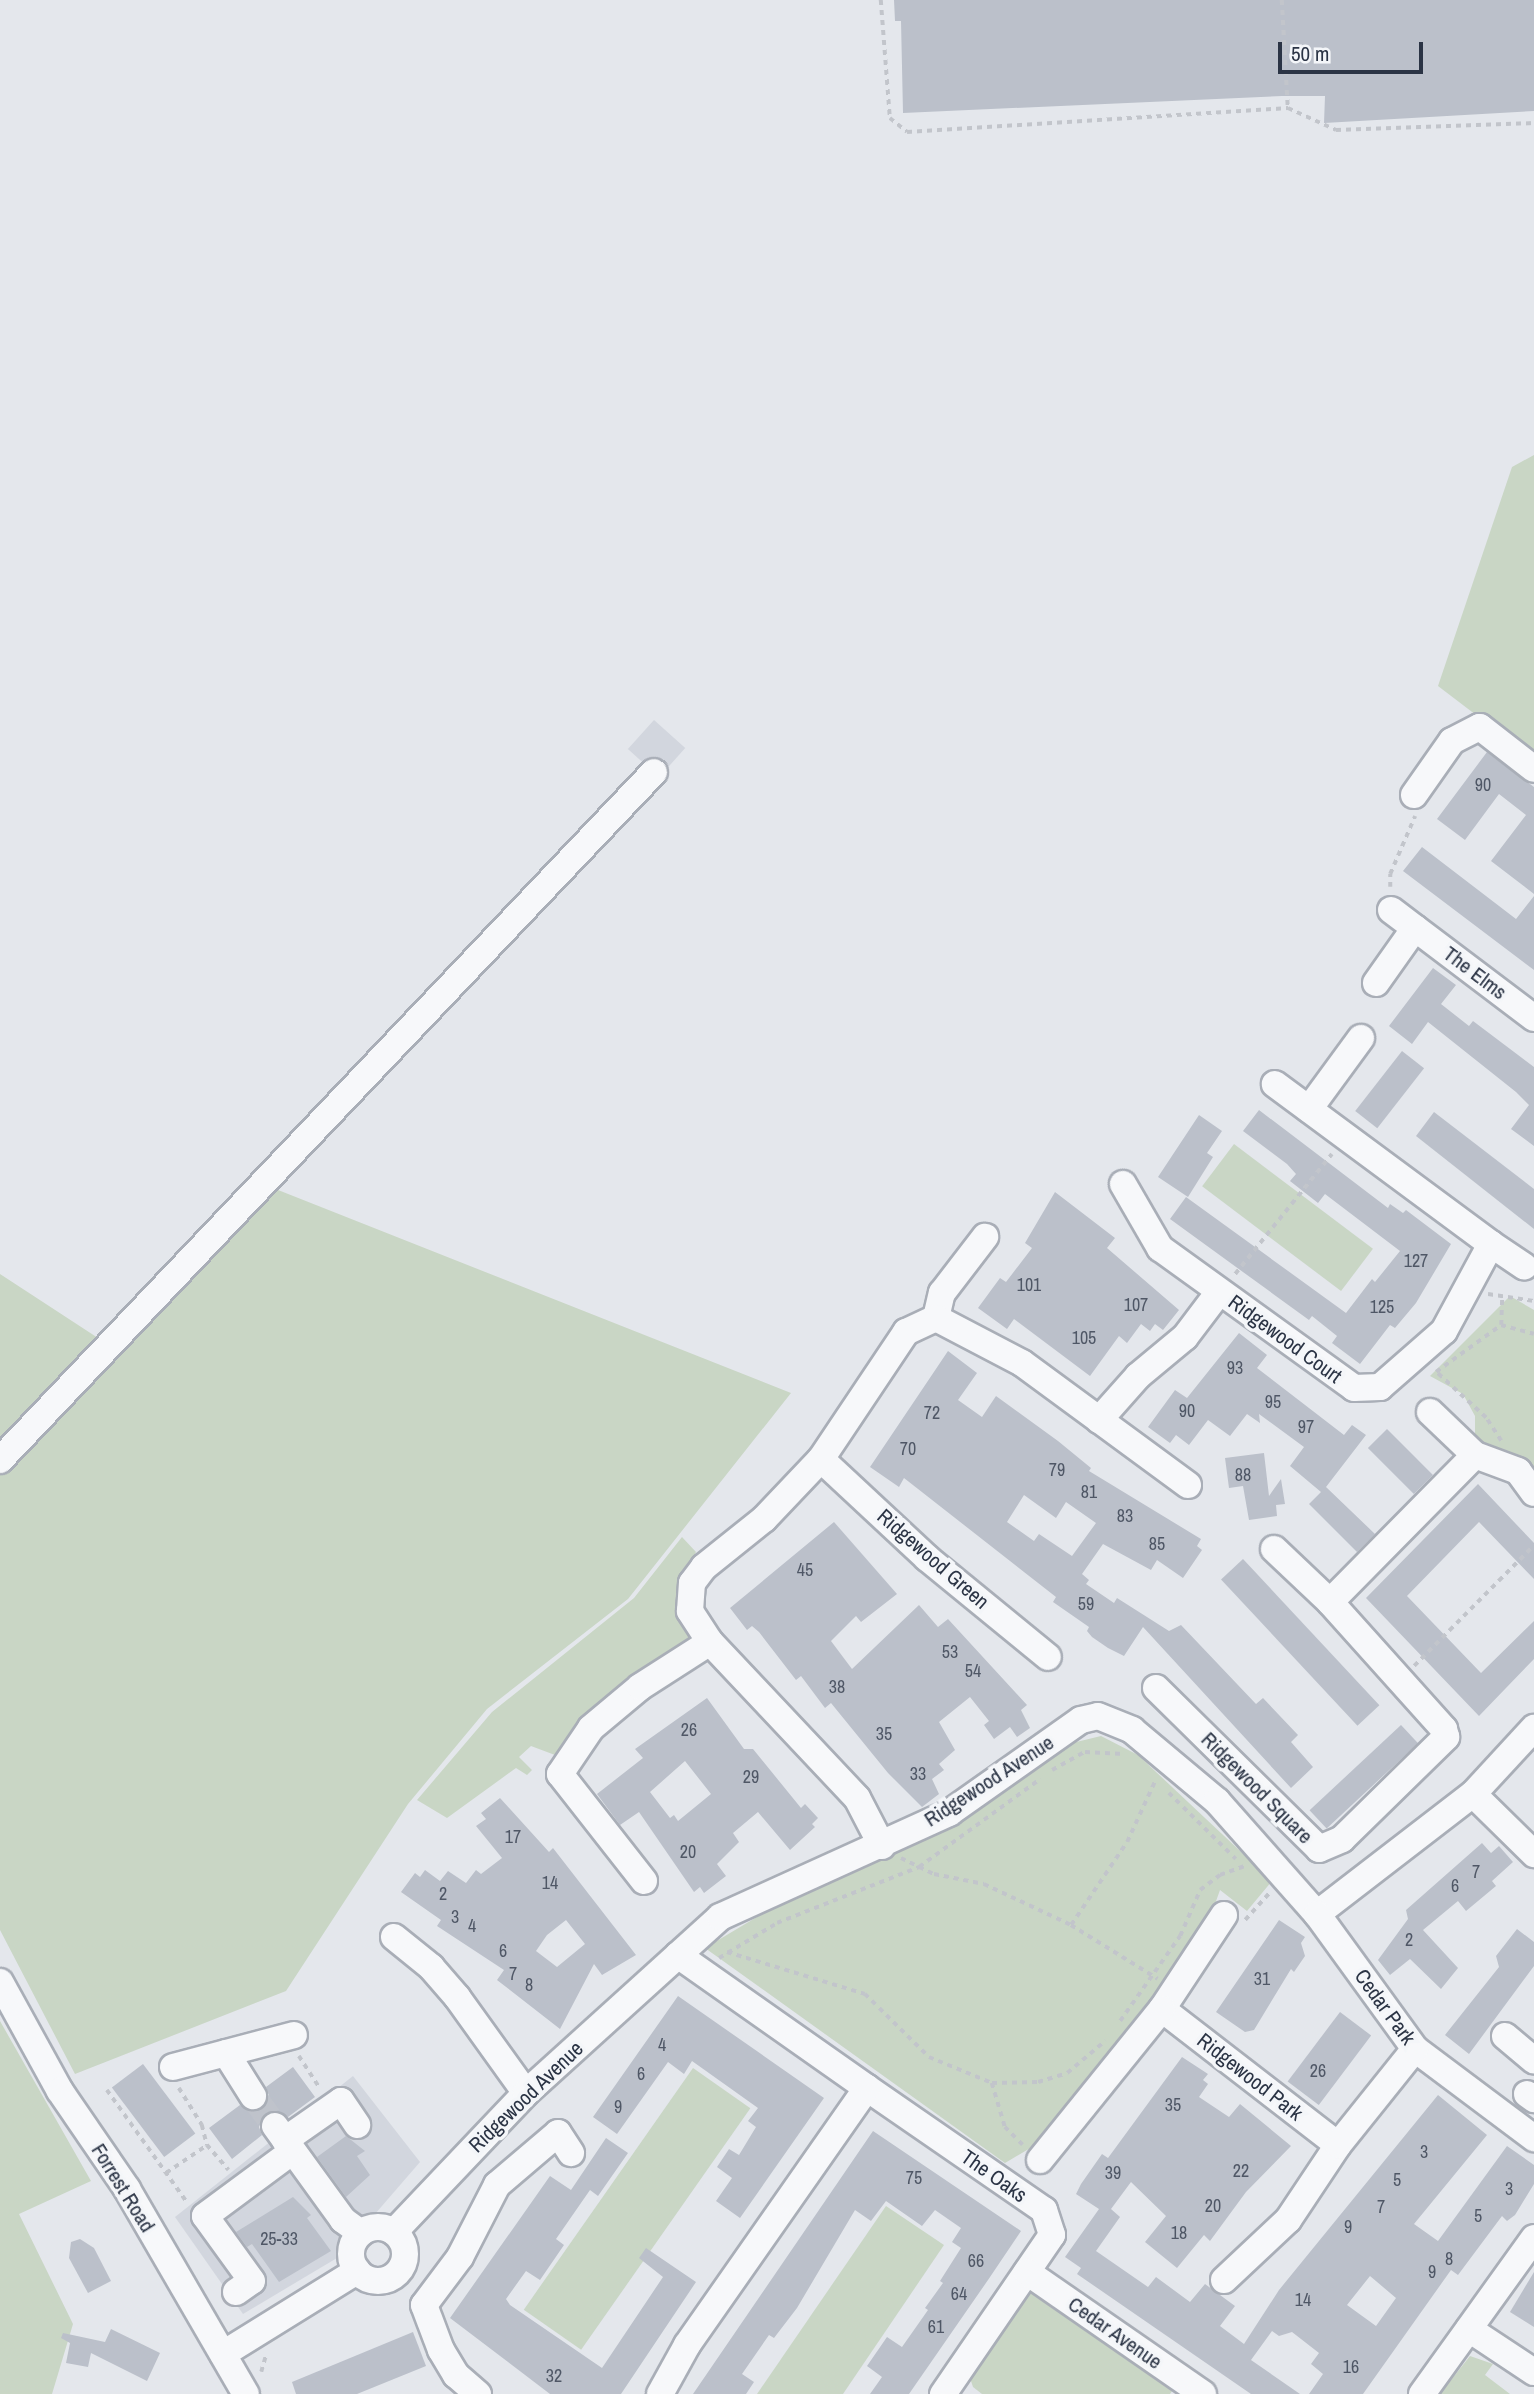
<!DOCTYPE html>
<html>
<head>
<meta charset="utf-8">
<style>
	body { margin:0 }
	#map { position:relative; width:1534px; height:2394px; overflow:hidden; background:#e4e7ec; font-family:"Archivo Narrow",sans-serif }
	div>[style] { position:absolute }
	.built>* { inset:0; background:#d2d6de; transform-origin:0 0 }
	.green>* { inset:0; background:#c9d6c5; transform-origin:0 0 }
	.building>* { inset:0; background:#bbc0ca; transform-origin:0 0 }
	.minor-tunnel>* { height:26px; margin-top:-13px; transform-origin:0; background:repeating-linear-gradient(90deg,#bfc3cb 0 26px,transparent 0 39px) }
	.path>* { height:3.5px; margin-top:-1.75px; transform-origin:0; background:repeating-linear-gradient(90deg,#c2c5cb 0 5px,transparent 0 10px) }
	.roads { filter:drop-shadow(2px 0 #a9aeb7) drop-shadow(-2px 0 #a9aeb7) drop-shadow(0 2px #a9aeb7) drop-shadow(0 -2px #a9aeb7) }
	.minor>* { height:26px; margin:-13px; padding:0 13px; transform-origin:13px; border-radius:13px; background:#f7f8fa }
	.minor>.ring { margin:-13px; padding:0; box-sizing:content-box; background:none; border:26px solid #f7f8fa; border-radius:50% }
	span { translate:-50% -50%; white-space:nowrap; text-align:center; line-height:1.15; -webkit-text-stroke:7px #f4f6f9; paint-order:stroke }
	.number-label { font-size:18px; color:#4f5766 }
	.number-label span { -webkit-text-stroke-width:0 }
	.street-label { font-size:21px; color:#2b3445 }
	.scale { position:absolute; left:1278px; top:42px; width:145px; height:32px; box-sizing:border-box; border:4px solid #2b3445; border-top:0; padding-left:9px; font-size:21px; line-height:24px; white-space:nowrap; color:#2b3445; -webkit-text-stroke:5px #f4f6f9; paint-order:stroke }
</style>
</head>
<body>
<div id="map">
	<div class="built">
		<div style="left:654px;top:720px;width:42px;height:39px;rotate:42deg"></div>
		<div style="clip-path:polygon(353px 2076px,420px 2162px,337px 2258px,243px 2314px,175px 2217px)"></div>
	</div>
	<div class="green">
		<div style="clip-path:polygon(1534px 455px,1534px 759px,1438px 686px,1512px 467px)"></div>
		<div style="left:1234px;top:1144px;width:174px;height:53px;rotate:37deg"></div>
		<div style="clip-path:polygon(273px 1188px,791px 1393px,628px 1599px,487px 1709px,408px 1804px,286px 1991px,75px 2074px,0 1930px,0 1274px,121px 1353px)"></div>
		<div style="clip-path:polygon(1510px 1296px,1534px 1310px,1534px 1479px,1475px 1442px,1475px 1416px,1463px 1394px,1430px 1376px)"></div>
		<div style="clip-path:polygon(682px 1537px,696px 1552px,680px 1582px,677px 1606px,690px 1634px,686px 1648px,555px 1755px,531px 1746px,519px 1757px,532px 1770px,527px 1775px,516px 1768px,447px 1818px,417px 1800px,492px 1712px,634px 1598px)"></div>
		<div style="clip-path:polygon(1101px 1736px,1138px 1755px,1272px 1881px,1247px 1911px,1220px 1890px,1205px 1932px,1054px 2134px,1005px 2163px,705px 1948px,804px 1889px,1068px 1744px)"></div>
		<div style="clip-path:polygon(0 2021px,91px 2181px,19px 2214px,73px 2324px,52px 2394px,0 2394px)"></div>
		<div style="left:693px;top:2068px;width:70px;height:295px;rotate:35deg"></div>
		<div style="clip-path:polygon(886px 2206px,944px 2245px,843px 2394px,757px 2394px)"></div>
		<div style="clip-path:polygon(1029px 2291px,1043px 2292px,1175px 2387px,1170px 2394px,982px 2394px,973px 2387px,969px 2375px)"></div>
		<div style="clip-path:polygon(1470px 2356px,1493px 2364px,1485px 2375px,1510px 2394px,1440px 2394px)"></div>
	</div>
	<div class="building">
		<div style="clip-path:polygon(894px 0,1534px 0,1534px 111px,1324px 123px,1325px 96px,1282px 96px,903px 113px,901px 21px,895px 21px)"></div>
		<div style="clip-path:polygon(1487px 752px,1534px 787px,1534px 894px,1491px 861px,1526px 815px,1499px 794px,1465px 840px,1437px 819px)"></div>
		<div style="clip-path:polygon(1422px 847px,1516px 919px,1534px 896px,1534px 970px,1403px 871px)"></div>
		<div style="clip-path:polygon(1433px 968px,1456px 985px,1441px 1004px,1469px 1026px,1473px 1021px,1534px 1067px,1534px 1146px,1511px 1129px,1529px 1105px,1516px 1092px,1428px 1022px,1412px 1044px,1389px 1026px)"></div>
		<div style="left:1402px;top:1051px;width:28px;height:76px;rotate:38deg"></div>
		<div style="clip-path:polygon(1259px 1110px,1388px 1208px,1390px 1204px,1403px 1213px,1406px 1210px,1451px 1244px,1416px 1303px,1395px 1328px,1390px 1325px,1360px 1364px,1332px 1343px,1337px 1336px,1312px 1316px,1309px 1320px,1170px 1219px,1186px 1197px,1346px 1313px,1372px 1279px,1375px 1282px,1400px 1251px,1325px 1194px,1318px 1203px,1290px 1181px,1296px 1174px,1287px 1164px,1243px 1131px)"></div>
		<div style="clip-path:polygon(1434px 1112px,1534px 1189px,1534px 1229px,1416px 1136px)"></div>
		<div style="clip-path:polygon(1199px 1115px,1222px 1131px,1207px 1153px,1213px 1157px,1188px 1197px,1158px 1177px)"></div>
		<div style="clip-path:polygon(1055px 1192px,1115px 1238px,1107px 1248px,1179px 1310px,1163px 1330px,1155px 1324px,1150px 1331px,1141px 1324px,1127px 1343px,1119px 1336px,1090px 1376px,1014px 1319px,1007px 1329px,978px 1308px,1000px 1278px,1006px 1282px,1032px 1248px,1025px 1243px)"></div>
		<div style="clip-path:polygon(1239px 1333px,1267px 1355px,1257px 1368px,1344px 1435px,1352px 1425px,1366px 1435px,1326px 1487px,1375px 1534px,1357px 1552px,1309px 1504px,1321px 1492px,1290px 1466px,1304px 1447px,1259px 1414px,1260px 1423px,1247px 1414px,1230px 1436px,1208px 1420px,1189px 1445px,1176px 1435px,1170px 1443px,1148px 1427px,1175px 1390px,1187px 1398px)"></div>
		<div style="clip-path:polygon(evenodd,948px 1351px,977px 1373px,958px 1400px,982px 1417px,996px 1396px,1058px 1441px,1091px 1468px,1089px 1471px,1201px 1539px,1197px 1546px,1202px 1550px,1183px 1578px,1157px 1560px,1151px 1570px,1103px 1544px,1082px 1574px,1089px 1580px,1086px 1584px,1114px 1603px,1117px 1598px,1169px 1631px,1181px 1625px,1256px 1704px,1263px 1698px,1298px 1735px,1291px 1742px,1313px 1767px,1291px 1788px,1143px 1627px,1124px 1656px,1108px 1648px,1092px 1637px,1087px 1631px,1089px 1627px,1053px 1602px,1056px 1597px,904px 1478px,899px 1487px,870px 1467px,948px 1351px,1024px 1495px,1056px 1518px,1066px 1502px,1096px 1523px,1072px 1556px,1039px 1534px,1034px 1541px,1007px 1522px,1024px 1495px)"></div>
		<div style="left:1387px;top:1429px;width:65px;height:27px;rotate:45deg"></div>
		<div style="clip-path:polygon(1264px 1453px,1269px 1496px,1281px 1479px,1285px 1504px,1276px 1505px,1277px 1516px,1249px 1520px,1243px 1486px,1229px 1488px,1225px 1458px)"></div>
		<div style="clip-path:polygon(1478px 1484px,1534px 1543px,1534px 1579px,1479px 1522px,1407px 1596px,1481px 1673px,1534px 1621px,1534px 1659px,1479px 1716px,1366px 1598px)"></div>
		<div style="clip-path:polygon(834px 1522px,897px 1594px,861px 1622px,856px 1616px,831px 1641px,852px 1669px,919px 1605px,938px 1627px,948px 1619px,1027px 1705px,1021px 1710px,1030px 1728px,1017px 1737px,1010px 1727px,994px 1739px,984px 1725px,989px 1721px,970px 1697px,939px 1722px,955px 1750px,939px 1764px,944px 1770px,932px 1779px,939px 1794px,922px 1807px,888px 1773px,831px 1703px,825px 1708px,801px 1676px,796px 1680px,759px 1632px,752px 1626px,747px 1630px,730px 1608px)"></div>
		<div style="left:1243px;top:1559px;width:200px;height:30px;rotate:47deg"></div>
		<div style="clip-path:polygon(evenodd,707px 1698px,744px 1749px,753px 1749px,801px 1808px,805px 1804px,818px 1818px,812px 1824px,815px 1827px,790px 1850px,758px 1812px,733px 1833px,739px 1842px,717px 1864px,726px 1876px,704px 1893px,700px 1887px,694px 1892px,639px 1812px,620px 1825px,597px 1794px,643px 1758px,635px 1749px,707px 1698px,685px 1761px,711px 1794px,678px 1821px,674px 1815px,670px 1818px,650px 1792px,685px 1761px)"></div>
		<div style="left:1401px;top:1725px;width:25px;height:125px;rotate:47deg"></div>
		<div style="clip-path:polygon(evenodd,500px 1798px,549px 1852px,553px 1848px,636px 1955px,602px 1975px,594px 1964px,560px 2029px,497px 1980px,504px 1970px,437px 1926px,441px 1920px,401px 1892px,415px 1873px,420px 1877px,425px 1870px,440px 1881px,448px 1871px,466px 1883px,476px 1870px,481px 1874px,502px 1858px,476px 1826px,486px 1819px,481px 1813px,500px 1798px,566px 1920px,585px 1944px,557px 1967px,536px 1951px,547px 1935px,566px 1920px)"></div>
		<div style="clip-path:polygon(1482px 1843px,1491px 1853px,1499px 1846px,1513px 1862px,1492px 1881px,1496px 1886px,1466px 1911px,1458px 1901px,1423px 1930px,1458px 1968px,1441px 1989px,1410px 1959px,1390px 1975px,1378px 1960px,1408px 1919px,1406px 1910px)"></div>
		<div style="clip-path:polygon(1279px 1920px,1305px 1937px,1301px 1943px,1305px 1956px,1294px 1972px,1291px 1969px,1254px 2030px,1245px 2032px,1216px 2012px)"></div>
		<div style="clip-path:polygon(1517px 1929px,1534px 1942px,1534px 1966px,1469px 2054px,1445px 2035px,1499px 1967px,1496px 1956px)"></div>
		<div style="clip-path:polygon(678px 1996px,824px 2098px,740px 2218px,716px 2201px,732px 2178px,717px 2167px,729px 2149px,739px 2155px,756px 2127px,748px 2121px,758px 2108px,692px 2061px,684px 2074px,668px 2062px,617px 2134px,593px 2117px)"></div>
		<div style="left:1340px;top:2012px;width:39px;height:87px;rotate:37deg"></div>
		<div style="clip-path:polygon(evenodd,1182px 2057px,1208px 2074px,1203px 2080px,1208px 2084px,1199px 2097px,1229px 2117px,1240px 2104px,1291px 2146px,1246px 2192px,1210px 2241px,1204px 2235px,1177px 2268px,1145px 2242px,1166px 2216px,1131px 2182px,1111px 2209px,1120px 2217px,1096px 2251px,1148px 2287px,1156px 2277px,1190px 2302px,1205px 2284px,1235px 2306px,1220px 2326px,1244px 2344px,1279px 2290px,1438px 2095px,1487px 2135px,1414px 2224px,1438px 2241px,1507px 2146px,1534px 2165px,1534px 2184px,1515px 2215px,1507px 2221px,1502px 2216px,1458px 2275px,1451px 2270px,1363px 2394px,1309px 2394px,1323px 2374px,1311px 2364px,1319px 2353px,1292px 2332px,1279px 2336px,1272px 2331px,1251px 2360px,1300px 2394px,1251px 2394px,1077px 2274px,1081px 2268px,1065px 2257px,1099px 2209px,1076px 2194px,1081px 2184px,1102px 2154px,1108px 2158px,1182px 2057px,1370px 2276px,1396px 2298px,1376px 2326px,1347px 2305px,1370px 2276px)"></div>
		<div style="left:143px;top:2064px;width:87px;height:39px;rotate:53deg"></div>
		<div style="clip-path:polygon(293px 2067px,315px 2097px,288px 2117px,274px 2110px,265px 2114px,259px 2127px,262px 2135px,232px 2159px,209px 2128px,240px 2105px,253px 2112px,262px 2109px,269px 2096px,266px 2087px)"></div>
		<div style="clip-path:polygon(873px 2131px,1021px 2231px,988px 2280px,909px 2394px,870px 2394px,882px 2377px,867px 2366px,887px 2337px,902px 2347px,928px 2310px,925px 2308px,943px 2283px,940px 2281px,961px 2248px,952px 2242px,961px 2228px,935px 2210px,922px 2226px,886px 2201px,871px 2221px,855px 2210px,797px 2308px,774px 2338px,769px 2335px,742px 2374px,754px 2382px,746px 2394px,693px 2394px)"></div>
		<div style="clip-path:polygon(346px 2136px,365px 2151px,357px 2156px,370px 2175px,346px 2197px,317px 2157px)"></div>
		<div style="clip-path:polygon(606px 2138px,628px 2153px,598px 2196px,590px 2190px,556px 2239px,564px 2245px,540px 2280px,526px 2271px,506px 2299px,510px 2305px,602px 2368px,663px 2277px,639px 2258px,646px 2248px,696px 2282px,621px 2394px,550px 2394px,450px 2318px,550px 2176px,571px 2190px)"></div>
		<div style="clip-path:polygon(293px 2197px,311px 2215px,307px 2218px,331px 2251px,279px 2282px,252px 2244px,247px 2247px,236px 2232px)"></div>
		<div style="clip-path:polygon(80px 2239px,94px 2248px,111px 2281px,88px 2293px,69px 2258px,71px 2242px)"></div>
		<div style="clip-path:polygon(1534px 2272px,1534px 2327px,1510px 2312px)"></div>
		<div style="clip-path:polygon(111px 2329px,160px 2353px,147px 2381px,91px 2353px,88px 2367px,66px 2363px,70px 2343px,61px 2338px,63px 2333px,105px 2342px)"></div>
		<div style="clip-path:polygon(413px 2332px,426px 2366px,357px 2394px,296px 2394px,292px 2382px)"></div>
	</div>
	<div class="minor-tunnel">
		<div style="left:253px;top:2096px;width:37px;rotate:54deg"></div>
	</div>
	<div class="path">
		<div style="left:881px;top:0;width:118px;rotate:85.6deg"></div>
		<div style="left:890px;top:118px;width:22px;rotate:39deg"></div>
		<div style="left:907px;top:132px;width:382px;rotate:-3.6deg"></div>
		<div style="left:1288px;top:108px;width:53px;rotate:24.6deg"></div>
		<div style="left:1336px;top:130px;width:198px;rotate:-2deg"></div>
		<div style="left:1282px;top:0;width:108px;rotate:86.8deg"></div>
		<div style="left:1390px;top:887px;width:13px;rotate:-90deg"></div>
		<div style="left:1390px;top:874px;width:63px;rotate:-66.7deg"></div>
		<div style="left:1235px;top:1274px;width:154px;rotate:-51.1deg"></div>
		<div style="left:1488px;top:1294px;width:47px;rotate:8.7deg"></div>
		<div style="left:1501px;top:1325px;width:34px;rotate:15deg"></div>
		<div style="left:1501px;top:1441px;width:27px;rotate:-123deg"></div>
		<div style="left:1486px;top:1418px;width:68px;rotate:-137.4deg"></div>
		<div style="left:1436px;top:1372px;width:80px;rotate:-35.9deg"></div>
		<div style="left:1501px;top:1325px;width:29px;rotate:-88deg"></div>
		<div style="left:1414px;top:1666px;width:170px;rotate:-45.2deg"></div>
		<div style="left:1052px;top:1770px;width:38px;rotate:-29deg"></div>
		<div style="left:1085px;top:1752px;width:39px;rotate:3deg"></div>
		<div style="left:1169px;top:1793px;width:94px;rotate:44.6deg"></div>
		<div style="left:901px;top:1858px;width:37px;rotate:26deg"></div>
		<div style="left:934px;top:1874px;width:51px;rotate:11.3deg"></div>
		<div style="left:984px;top:1884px;width:96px;rotate:25.2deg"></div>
		<div style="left:1071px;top:1925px;width:102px;rotate:31.8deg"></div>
		<div style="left:1245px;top:1920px;width:38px;rotate:-48deg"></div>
		<div style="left:1071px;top:1925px;width:100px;rotate:-56deg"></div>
		<div style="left:1127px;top:1842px;width:69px;rotate:-65.3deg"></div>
		<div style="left:727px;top:1952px;width:144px;rotate:16.9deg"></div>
		<div style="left:865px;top:1994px;width:90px;rotate:44.5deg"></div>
		<div style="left:929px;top:2057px;width:68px;rotate:22.4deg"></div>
		<div style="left:992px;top:2083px;width:46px;rotate:-1.2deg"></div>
		<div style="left:1038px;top:2082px;width:30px;rotate:-17deg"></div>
		<div style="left:1067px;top:2073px;width:50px;rotate:-40.1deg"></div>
		<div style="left:719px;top:1958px;width:68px;rotate:-31.1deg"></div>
		<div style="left:777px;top:1923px;width:153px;rotate:-21.5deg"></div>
		<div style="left:919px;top:1867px;width:150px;rotate:-36deg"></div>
		<div style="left:1120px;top:2021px;width:104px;rotate:-54.8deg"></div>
		<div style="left:1180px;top:1936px;width:50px;rotate:-66.5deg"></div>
		<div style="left:1200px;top:1890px;width:25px;rotate:-37deg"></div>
		<div style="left:1220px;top:1875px;width:27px;rotate:-20deg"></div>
		<div style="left:299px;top:2056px;width:38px;rotate:57deg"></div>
		<div style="left:992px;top:2083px;width:46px;rotate:73.5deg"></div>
		<div style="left:1005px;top:2127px;width:25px;rotate:45deg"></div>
		<div style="left:179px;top:2088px;width:44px;rotate:58.1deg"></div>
		<div style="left:202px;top:2125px;width:21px;rotate:76deg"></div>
		<div style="left:207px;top:2145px;width:33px;rotate:49deg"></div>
		<div style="left:107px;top:2090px;width:138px;rotate:54.5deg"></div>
		<div style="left:166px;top:2173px;width:50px;rotate:-34.3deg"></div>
		<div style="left:261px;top:2372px;width:19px;rotate:-74deg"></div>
	</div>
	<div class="roads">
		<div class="minor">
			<div style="left:1414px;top:795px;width:66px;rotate:-54.9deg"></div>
			<div style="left:1452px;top:741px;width:31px;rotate:-27deg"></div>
			<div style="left:1480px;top:727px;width:68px;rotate:37.9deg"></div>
			<div style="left:1391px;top:910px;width:30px;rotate:37deg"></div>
			<div style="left:1376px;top:983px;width:67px;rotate:-54.7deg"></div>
			<div style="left:1415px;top:928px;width:149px;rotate:37.1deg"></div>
			<div style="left:1309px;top:1109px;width:88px;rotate:-53.8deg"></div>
			<div style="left:1123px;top:1184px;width:74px;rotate:60deg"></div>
			<div style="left:1160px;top:1248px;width:239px;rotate:35.8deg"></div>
			<div style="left:1354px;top:1388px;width:26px;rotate:-2deg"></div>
			<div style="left:1380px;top:1387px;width:85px;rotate:-41.2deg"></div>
			<div style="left:1444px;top:1331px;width:99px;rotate:-61.6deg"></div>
			<div style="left:1491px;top:1244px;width:269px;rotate:-143.5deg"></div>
			<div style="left:1491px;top:1244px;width:40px;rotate:34deg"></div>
			<div style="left:936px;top:1318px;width:26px;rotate:-77deg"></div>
			<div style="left:942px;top:1293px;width:71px;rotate:-52.5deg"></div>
			<div style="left:1430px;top:1412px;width:62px;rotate:43.7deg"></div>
			<div style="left:1099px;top:1420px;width:59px;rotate:-48.4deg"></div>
			<div style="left:1138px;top:1376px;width:61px;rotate:-39.7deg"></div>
			<div style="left:1185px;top:1337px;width:56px;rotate:-52.9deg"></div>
			<div style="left:821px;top:1459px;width:145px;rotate:43deg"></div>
			<div style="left:927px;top:1558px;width:156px;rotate:39.3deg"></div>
			<div style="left:0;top:1460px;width:949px;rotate:-46.45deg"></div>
			<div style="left:1274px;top:1549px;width:77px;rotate:43.4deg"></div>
			<div style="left:1156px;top:1688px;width:229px;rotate:44.6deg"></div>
			<div style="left:1319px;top:1849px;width:25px;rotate:-23deg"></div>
			<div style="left:1342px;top:1839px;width:146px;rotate:-44.4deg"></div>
			<div style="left:1446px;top:1737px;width:8px;rotate:-104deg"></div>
			<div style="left:1444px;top:1729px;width:171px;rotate:-131.9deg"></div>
			<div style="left:1330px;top:1602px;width:206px;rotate:-45.4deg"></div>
			<div style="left:1475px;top:1455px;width:46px;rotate:20.4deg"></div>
			<div style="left:1518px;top:1471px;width:27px;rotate:54deg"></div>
			<div style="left:1473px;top:1794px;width:86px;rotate:44.5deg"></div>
			<div style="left:882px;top:1846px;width:54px;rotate:-117.5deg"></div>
			<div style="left:857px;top:1798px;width:214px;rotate:-133.3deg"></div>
			<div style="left:710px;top:1642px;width:37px;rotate:-123deg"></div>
			<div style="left:690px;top:1611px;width:28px;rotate:-86deg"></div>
			<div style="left:692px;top:1583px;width:20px;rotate:-53deg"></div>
			<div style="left:704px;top:1567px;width:77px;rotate:-38.7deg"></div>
			<div style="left:764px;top:1519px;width:83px;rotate:-46.5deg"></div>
			<div style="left:821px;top:1459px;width:153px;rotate:-56.2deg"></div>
			<div style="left:906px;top:1332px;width:33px;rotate:-25deg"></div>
			<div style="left:936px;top:1318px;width:97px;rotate:27.6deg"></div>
			<div style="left:1022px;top:1363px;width:206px;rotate:36.3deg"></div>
			<div style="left:644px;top:1881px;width:136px;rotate:-128.1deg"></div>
			<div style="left:560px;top:1774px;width:55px;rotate:-56deg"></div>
			<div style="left:591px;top:1728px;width:64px;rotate:-39.9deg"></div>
			<div style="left:640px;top:1687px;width:83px;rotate:-32.7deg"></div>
			<div style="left:1317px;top:1914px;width:197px;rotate:-37.6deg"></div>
			<div style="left:1473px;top:1794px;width:90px;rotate:-47.3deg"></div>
			<div style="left:1224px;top:1915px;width:113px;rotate:123.4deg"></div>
			<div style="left:1162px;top:2009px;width:222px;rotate:37.7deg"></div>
			<div style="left:394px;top:1937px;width:48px;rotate:39deg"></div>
			<div style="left:431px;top:1967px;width:40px;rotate:49deg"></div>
			<div style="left:457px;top:1997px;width:118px;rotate:54.3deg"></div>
			<div style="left:0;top:1982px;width:124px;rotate:61.2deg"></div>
			<div style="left:60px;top:2091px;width:119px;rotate:55.6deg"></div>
			<div style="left:127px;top:2189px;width:237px;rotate:59.9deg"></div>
			<div style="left:1505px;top:2036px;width:38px;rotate:40deg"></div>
			<div style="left:226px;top:2053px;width:51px;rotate:57.9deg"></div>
			<div style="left:173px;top:2067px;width:125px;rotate:-14.8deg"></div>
			<div style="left:867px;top:2088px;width:215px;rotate:34.6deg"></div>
			<div style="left:1044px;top:2210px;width:26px;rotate:72deg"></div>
			<div style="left:1052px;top:2235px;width:193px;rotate:124.4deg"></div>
			<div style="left:1527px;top:2094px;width:9px;rotate:36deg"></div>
			<div style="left:275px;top:2126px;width:116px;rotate:54.1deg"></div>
			<div style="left:343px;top:2220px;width:22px;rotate:36deg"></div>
			<div style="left:285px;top:2140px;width:68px;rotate:-34.9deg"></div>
			<div style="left:341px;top:2101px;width:29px;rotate:56deg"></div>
			<div style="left:1040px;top:2160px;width:194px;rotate:-51.1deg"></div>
			<div class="ring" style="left:351px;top:2227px;width:28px;height:28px"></div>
			<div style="left:394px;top:2232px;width:192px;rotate:-46.5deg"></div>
			<div style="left:526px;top:2093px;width:262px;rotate:-42.2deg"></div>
			<div style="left:720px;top:1917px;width:252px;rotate:-24.4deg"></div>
			<div style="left:949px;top:1813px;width:161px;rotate:-35.2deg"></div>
			<div style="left:1081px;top:1720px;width:17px;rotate:-13deg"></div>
			<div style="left:1098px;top:1716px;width:37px;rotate:22deg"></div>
			<div style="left:1132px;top:1730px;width:111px;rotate:39.9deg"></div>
			<div style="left:1217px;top:1801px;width:151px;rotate:48.5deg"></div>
			<div style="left:1317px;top:1914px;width:167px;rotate:54deg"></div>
			<div style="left:1415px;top:2049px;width:149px;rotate:36.8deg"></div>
			<div style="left:1027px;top:2272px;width:214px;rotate:34.7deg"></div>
			<div style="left:1224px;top:2280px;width:88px;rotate:-43.2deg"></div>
			<div style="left:1288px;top:2220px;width:90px;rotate:-56.3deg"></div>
			<div style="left:1338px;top:2145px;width:123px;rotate:-51.3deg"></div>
			<div style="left:236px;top:2292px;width:19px;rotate:-35deg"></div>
			<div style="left:252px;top:2281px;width:80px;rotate:-125.9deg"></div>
			<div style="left:205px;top:2216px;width:109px;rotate:-36.5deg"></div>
			<div style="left:1469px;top:2329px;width:78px;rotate:33.5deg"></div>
			<div style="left:223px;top:2354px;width:158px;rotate:-31.8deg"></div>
			<div style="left:478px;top:2394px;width:29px;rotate:-139deg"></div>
			<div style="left:456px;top:2375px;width:29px;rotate:-121deg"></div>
			<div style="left:441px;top:2350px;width:48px;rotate:-110.7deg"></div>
			<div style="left:424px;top:2305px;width:60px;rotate:-53.1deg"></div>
			<div style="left:460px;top:2257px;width:81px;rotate:-62.8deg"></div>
			<div style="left:497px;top:2185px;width:80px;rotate:-40.4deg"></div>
			<div style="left:558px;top:2133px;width:24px;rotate:57deg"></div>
			<div style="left:660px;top:2394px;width:56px;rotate:-61.1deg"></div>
			<div style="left:687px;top:2345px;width:314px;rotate:-55deg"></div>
			<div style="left:867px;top:2088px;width:231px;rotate:-144.9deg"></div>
			<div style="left:1422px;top:2394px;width:192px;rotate:-54.3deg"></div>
		</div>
	</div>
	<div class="number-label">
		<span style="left:1483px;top:785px">90</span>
		<span style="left:1416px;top:1261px">127</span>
		<span style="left:1029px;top:1285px">101</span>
		<span style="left:1136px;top:1305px">107</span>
		<span style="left:1382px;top:1307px">125</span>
		<span style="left:1084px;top:1338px">105</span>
		<span style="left:1235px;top:1368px">93</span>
		<span style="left:1273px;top:1402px">95</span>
		<span style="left:1187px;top:1411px">90</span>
		<span style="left:932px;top:1413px">72</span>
		<span style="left:1306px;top:1427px">97</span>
		<span style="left:908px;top:1449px">70</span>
		<span style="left:1057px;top:1470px">79</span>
		<span style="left:1243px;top:1475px">88</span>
		<span style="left:1089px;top:1492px">81</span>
		<span style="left:1125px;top:1516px">83</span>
		<span style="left:1157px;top:1544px">85</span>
		<span style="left:805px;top:1570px">45</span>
		<span style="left:1086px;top:1604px">59</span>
		<span style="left:950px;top:1652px">53</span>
		<span style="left:973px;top:1671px">54</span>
		<span style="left:837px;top:1687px">38</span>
		<span style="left:689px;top:1730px">26</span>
		<span style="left:884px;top:1734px">35</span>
		<span style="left:918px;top:1774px">33</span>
		<span style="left:751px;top:1777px">29</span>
		<span style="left:513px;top:1837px">17</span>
		<span style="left:688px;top:1852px">20</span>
		<span style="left:1476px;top:1872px">7</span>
		<span style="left:550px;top:1883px">14</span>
		<span style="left:1455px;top:1886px">6</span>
		<span style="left:443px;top:1894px">2</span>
		<span style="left:455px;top:1917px">3</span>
		<span style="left:472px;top:1926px">4</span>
		<span style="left:1409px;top:1940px">2</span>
		<span style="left:503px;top:1951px">6</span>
		<span style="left:513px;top:1974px">7</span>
		<span style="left:1262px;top:1979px">31</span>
		<span style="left:529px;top:1985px">8</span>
		<span style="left:662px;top:2045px">4</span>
		<span style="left:1318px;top:2071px">26</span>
		<span style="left:641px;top:2074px">6</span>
		<span style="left:1173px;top:2105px">35</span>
		<span style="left:618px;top:2107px">9</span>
		<span style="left:1424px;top:2152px">3</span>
		<span style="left:1241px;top:2171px">22</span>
		<span style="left:1113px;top:2173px">39</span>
		<span style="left:914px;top:2178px">75</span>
		<span style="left:1397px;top:2180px">5</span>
		<span style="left:1509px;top:2189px">3</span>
		<span style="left:1213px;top:2206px">20</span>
		<span style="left:1381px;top:2207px">7</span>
		<span style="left:1478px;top:2216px">5</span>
		<span style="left:1348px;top:2227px">9</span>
		<span style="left:1179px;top:2233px">18</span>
		<span style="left:279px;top:2239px">25-33</span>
		<span style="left:1449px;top:2259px">8</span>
		<span style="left:976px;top:2261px">66</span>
		<span style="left:1432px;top:2272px">9</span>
		<span style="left:959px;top:2294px">64</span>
		<span style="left:1303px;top:2300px">14</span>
		<span style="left:936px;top:2327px">61</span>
		<span style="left:1351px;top:2367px">16</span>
		<span style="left:554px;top:2376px">32</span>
	</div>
	<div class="street-label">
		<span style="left:1475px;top:973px;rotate:37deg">The Elms</span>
		<span style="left:1285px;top:1339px;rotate:36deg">Ridgewood Court</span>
		<span style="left:933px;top:1559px;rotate:41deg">Ridgewood Green</span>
		<span style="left:989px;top:1781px;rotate:-33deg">Ridgewood Avenue</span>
		<span style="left:1257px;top:1788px;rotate:45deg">Ridgewood Square</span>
		<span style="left:1385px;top:2007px;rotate:54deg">Cedar Park</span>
		<span style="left:1250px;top:2077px;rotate:38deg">Ridgewood Park</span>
		<span style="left:526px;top:2097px;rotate:-44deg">Ridgewood Avenue</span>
		<span style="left:994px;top:2176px;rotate:35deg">The Oaks</span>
		<span style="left:123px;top:2188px;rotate:58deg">Forrest Road</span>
		<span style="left:1115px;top:2333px;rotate:35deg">Cedar Avenue</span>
	</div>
	<div class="scale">50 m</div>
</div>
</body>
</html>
